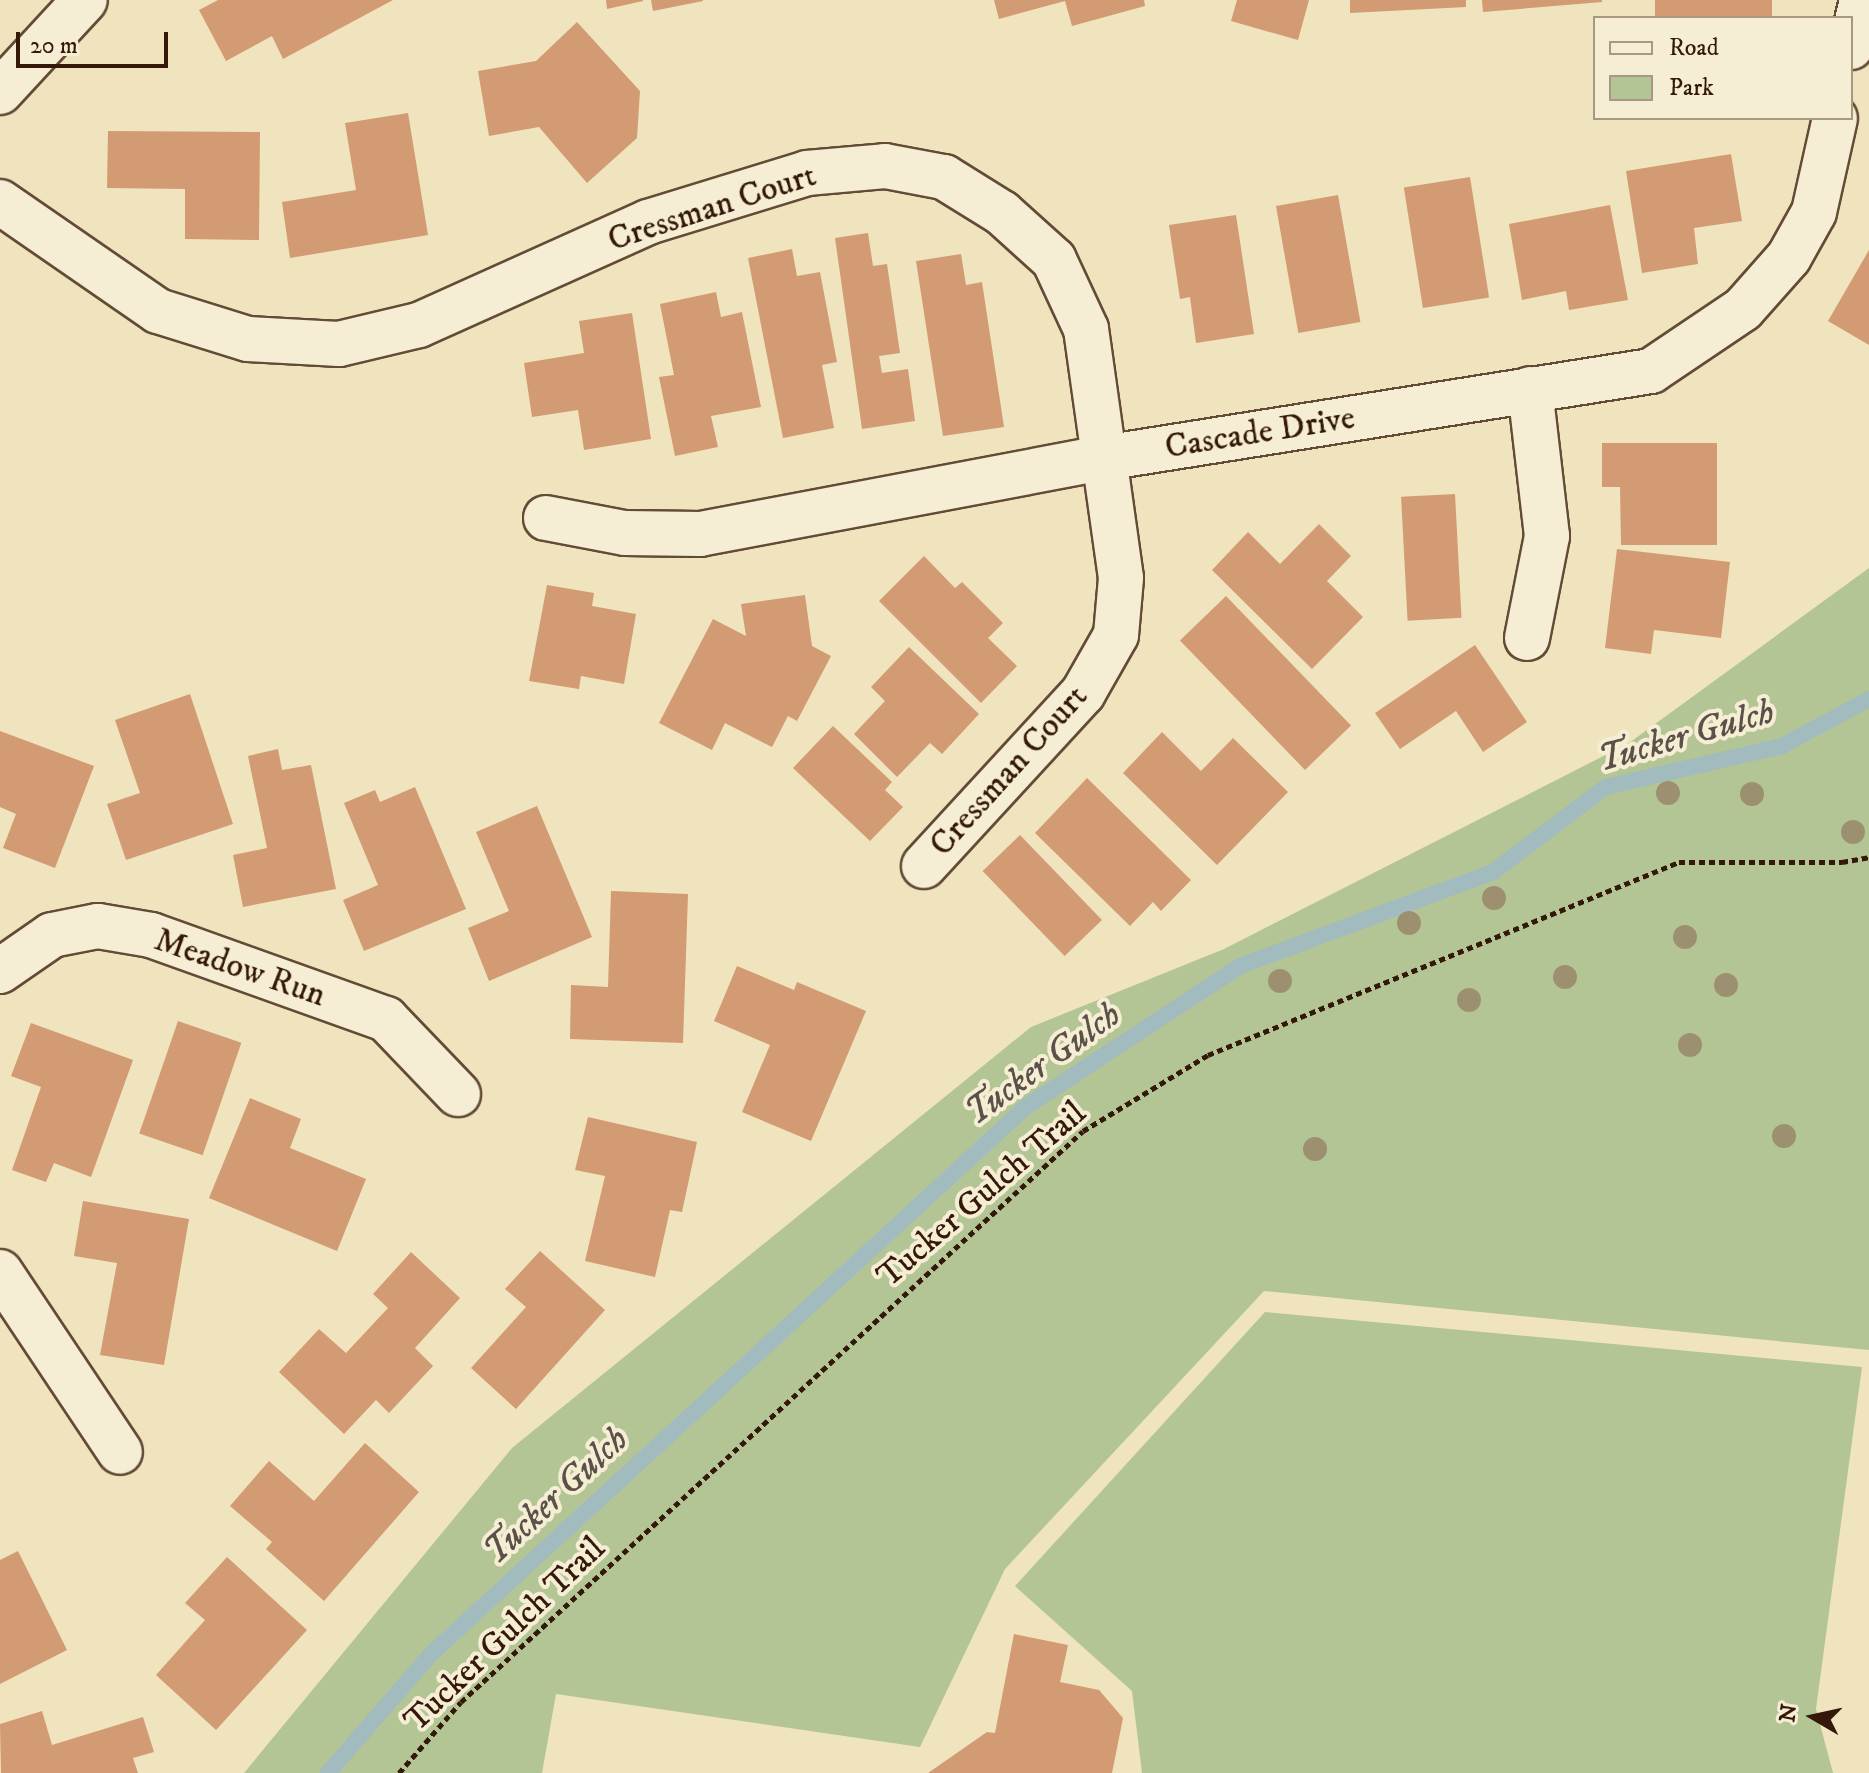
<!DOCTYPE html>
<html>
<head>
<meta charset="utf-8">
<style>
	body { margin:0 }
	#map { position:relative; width:1869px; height:1773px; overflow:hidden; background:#efe4bd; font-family:"IM FELL DW Pica",serif }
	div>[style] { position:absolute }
	.green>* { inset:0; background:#b3c595 }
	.stream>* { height:16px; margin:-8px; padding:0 8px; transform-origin:8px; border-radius:8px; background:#a1bbbe }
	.building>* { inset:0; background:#d29b73; transform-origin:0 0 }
	.path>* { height:5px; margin-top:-2.5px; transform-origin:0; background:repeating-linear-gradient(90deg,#341809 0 6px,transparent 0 10px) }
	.roads { filter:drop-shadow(2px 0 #634b36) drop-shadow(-2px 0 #634b36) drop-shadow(0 2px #634b36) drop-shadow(0 -2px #634b36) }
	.street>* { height:44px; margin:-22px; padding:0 22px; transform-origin:22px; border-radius:22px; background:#f5edd4 }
	.trees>* { width:24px; height:24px; margin:-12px; border-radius:50%; background:#9d9071 }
	span { translate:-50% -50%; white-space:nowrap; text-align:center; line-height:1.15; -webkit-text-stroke:8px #f5edd4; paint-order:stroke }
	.street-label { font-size:34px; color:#341809 }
	.water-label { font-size:36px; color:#5a5148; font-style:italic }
	.legend { position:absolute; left:1593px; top:16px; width:260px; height:104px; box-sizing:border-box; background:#f5edd4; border:2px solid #a89883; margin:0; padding:10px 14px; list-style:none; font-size:24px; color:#341809 }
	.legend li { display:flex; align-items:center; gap:16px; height:40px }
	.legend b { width:40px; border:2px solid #a89883 }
	.north { position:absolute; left:1773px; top:1677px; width:80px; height:80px; -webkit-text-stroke:6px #f5edd4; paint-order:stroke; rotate:279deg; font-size:22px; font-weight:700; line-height:32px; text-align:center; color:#341809 }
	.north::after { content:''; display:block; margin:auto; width:28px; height:36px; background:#341809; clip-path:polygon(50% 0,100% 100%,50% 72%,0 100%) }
	.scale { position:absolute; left:16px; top:32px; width:152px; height:36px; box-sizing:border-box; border:4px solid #341809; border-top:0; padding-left:10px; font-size:24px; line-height:28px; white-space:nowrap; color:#341809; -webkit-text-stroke:6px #f5edd4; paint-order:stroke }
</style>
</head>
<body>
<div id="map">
	<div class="green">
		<div style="clip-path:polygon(1869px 568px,1869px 1350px,1264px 1291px,1005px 1569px,920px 1747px,556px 1694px,542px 1773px,244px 1773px,512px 1448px,1031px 1027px,1224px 949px,1629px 743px)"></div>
		<div style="clip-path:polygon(1265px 1312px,1862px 1367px,1816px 1709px,1833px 1773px,1142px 1773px,1132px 1691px,1015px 1586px)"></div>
	</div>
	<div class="stream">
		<div style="left:328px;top:1773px;width:157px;rotate:-49.1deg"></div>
		<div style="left:431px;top:1654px;width:810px;rotate:-42.6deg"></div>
		<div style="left:1027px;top:1106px;width:255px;rotate:-33.3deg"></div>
		<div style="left:1240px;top:966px;width:270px;rotate:-20.4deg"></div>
		<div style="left:1493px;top:872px;width:141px;rotate:-37deg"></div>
		<div style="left:1606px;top:787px;width:181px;rotate:-13.1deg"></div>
		<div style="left:1782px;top:746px;width:99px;rotate:-28.4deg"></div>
	</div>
	<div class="building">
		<div style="clip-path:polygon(218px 0,393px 0,283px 59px,272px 36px,226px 61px,199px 10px)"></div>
		<div style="clip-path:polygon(606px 0,643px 0,643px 1px,607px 9px)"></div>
		<div style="clip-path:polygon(651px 0,703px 0,703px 1px,653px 11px)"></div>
		<div style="clip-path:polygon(994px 0,1144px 0,1145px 6px,1072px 26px,1065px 1px,999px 19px)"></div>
		<div style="clip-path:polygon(1237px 0,1309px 0,1298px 40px,1231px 21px)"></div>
		<div style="clip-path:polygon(1350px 0,1466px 0,1466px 7px,1350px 13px)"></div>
		<div style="clip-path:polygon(1482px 0,1602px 0,1602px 2px,1483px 12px)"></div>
		<div style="left:1655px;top:0;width:117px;height:18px"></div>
		<div style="clip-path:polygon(577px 22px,640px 91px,637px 138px,587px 183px,539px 127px,489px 136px,478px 71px,536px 61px)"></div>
		<div style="clip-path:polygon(408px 113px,428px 235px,290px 258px,282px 202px,356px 190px,345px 123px)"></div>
		<div style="clip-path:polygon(108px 131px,260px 132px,259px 240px,185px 239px,185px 189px,107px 188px)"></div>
		<div style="clip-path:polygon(1731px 154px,1742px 221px,1694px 228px,1698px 264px,1642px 273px,1626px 171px)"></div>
		<div style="left:1470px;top:177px;width:122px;height:67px;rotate:81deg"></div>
		<div style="left:1338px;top:195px;width:129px;height:63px;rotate:80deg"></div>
		<div style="clip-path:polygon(1610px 205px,1628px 300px,1569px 310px,1566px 291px,1522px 300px,1509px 224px)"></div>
		<div style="clip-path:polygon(1236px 215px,1254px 334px,1196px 343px,1190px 297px,1180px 299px,1169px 225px)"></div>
		<div style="clip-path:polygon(868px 233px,873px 266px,887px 264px,900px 353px,879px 356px,882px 373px,908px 369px,915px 421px,862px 429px,835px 238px)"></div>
		<div style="clip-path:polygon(792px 249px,797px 276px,820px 272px,837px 362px,822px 365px,834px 428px,783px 438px,748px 258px)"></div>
		<div style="clip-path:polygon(1869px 250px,1869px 345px,1828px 321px)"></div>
		<div style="clip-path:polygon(961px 254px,966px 285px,982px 282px,1004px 427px,943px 436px,916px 261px)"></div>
		<div style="clip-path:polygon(716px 292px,721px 317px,742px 312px,761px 407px,711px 416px,718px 447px,675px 456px,659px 377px,674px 375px,660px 304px)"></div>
		<div style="clip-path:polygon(632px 313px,651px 439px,584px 450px,578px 410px,532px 417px,524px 363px,584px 353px,579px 321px)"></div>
		<div style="clip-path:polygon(1602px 443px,1717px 443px,1717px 545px,1621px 545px,1620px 487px,1602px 487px)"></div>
		<div style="left:1455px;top:494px;width:124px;height:54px;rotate:87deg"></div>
		<div style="clip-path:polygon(1319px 524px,1351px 556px,1327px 581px,1363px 617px,1312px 669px,1212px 570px,1248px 532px,1280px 564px)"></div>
		<div style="clip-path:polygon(1617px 549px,1730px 562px,1721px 638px,1654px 630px,1651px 654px,1605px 648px)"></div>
		<div style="clip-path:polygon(924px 556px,955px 588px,962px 582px,1003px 623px,988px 638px,1017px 666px,981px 703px,879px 601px)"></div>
		<div style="clip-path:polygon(547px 585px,594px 593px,592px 606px,636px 614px,624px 684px,581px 676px,579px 689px,529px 681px)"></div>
		<div style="clip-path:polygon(805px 595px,812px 646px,831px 656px,797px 721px,788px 716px,772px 747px,725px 723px,712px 750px,659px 723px,713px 619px,746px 636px,741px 604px)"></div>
		<div style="left:1226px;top:596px;width:180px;height:64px;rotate:46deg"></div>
		<div style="clip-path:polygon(1475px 645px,1527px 722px,1483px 752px,1456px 711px,1400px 749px,1375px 713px)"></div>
		<div style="clip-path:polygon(909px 647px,979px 714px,942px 754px,930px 743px,897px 777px,854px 734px,885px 701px,871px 687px)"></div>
		<div style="clip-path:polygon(190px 694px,233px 824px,126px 860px,107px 804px,140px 793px,115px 720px)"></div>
		<div style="clip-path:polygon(833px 726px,892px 782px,885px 790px,903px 807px,870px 841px,793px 768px)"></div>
		<div style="clip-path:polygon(0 731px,94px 766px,55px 868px,3px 848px,16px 814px,0 807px)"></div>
		<div style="clip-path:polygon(1162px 732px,1201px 771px,1233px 738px,1288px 792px,1217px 865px,1123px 773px)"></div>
		<div style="clip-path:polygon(278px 749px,282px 770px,311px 765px,336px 889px,243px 907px,233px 855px,267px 848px,248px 756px)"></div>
		<div style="clip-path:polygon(1087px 778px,1191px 880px,1161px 911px,1153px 902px,1130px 926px,1035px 833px)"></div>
		<div style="clip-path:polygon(415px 787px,466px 909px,364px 951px,343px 900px,378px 885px,344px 803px,375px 790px,380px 802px)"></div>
		<div style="clip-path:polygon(537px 806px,592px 937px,489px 981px,468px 928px,509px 911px,476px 832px)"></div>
		<div style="left:1020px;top:835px;width:118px;height:52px;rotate:46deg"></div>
		<div style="clip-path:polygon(611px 891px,688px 894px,683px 1043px,570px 1039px,571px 985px,608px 987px)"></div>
		<div style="clip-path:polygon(737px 966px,794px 990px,797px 982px,866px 1011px,811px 1141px,742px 1112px,770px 1045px,714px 1021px)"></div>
		<div style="left:178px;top:1021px;width:67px;height:119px;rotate:19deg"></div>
		<div style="clip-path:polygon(31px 1023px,133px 1060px,91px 1177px,54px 1163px,46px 1182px,12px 1170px,41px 1087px,11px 1076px)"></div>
		<div style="clip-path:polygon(250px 1098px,301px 1119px,290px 1148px,366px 1179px,337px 1251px,209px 1198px)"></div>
		<div style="clip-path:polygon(588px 1117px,697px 1142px,682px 1212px,670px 1210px,655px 1277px,585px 1261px,605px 1176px,575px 1170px)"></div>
		<div style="clip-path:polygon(83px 1201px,189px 1219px,164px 1365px,100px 1355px,117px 1263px,74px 1256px)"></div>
		<div style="clip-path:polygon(540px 1251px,605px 1310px,516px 1409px,471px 1368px,526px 1307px,505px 1289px)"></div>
		<div style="clip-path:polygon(411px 1252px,460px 1298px,415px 1348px,433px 1366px,389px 1413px,376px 1400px,344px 1434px,279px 1372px,319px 1329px,346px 1353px,388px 1308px,373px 1294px)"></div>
		<div style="clip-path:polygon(365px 1443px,419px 1492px,324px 1601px,266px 1549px,272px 1542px,230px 1506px,269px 1461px,314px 1501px)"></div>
		<div style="clip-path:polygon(18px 1551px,67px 1650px,0 1684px,0 1560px)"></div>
		<div style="clip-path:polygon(227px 1557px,307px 1630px,216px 1730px,156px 1675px,205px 1620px,185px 1603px)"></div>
		<div style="clip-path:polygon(1014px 1634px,1068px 1645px,1060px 1682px,1099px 1690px,1123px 1718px,1112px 1773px,928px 1773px,987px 1732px,995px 1733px)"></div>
		<div style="clip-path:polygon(42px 1711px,52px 1745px,143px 1717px,154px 1752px,133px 1758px,138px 1773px,1px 1773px,0 1724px)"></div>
	</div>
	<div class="path">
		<div style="left:399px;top:1773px;width:94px;rotate:-48.9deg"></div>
		<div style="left:461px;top:1702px;width:844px;rotate:-42.55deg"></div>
		<div style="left:1083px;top:1131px;width:146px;rotate:-31.3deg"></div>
		<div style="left:1208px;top:1055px;width:509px;rotate:-22.28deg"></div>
		<div style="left:1679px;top:862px;width:163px"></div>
		<div style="left:1842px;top:862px;width:27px;rotate:-10deg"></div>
	</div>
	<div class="roads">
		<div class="street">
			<div style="left:1851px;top:47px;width:48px;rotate:-76.8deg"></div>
			<div style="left:0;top:92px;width:125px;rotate:-47.3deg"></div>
			<div style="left:0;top:202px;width:192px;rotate:34.6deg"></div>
			<div style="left:158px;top:311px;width:94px;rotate:17.3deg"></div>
			<div style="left:248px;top:339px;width:91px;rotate:3.1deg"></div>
			<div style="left:339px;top:344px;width:82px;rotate:-13.4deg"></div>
			<div style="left:419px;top:325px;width:251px;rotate:-24.2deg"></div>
			<div style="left:648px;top:222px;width:166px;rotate:-17.1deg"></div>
			<div style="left:807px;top:173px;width:78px;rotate:-5.1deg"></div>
			<div style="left:885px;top:166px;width:60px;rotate:10.6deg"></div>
			<div style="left:944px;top:177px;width:68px;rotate:31.8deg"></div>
			<div style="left:1002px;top:213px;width:70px;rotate:42.1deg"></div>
			<div style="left:1054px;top:260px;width:76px;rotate:65.1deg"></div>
			<div style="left:1086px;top:329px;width:251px;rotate:82deg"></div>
			<div style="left:1121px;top:578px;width:57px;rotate:95deg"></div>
			<div style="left:1116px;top:635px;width:67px;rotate:119.6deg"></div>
			<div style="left:1083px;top:693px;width:235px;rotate:132.6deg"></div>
			<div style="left:546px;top:518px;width:80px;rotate:10.8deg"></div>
			<div style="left:625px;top:533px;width:75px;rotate:0.8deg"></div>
			<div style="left:700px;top:534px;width:411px;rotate:-10.7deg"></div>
			<div style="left:1104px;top:458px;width:554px;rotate:-9.04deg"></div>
			<div style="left:1651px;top:371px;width:111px;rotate:-34deg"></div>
			<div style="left:1743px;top:309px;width:69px;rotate:-48.5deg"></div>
			<div style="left:1789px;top:257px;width:51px;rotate:-60.9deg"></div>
			<div style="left:1814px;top:212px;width:96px;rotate:-77.4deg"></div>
			<div style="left:1527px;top:638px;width:104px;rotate:-78.9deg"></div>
			<div style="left:1547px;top:536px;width:148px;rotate:-96.6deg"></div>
			<div style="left:0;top:971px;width:63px;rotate:-34.7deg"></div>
			<div style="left:52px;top:935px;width:47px;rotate:-11.1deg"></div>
			<div style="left:98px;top:926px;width:54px;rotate:9.6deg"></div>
			<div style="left:151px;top:935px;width:250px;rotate:19.7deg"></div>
			<div style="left:386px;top:1019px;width:104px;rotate:46.2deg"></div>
			<div style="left:0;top:1272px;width:216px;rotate:56.3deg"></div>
		</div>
	</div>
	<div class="trees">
		<div style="left:1668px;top:793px"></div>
		<div style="left:1752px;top:794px"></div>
		<div style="left:1853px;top:832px"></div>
		<div style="left:1494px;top:898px"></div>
		<div style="left:1409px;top:923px"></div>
		<div style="left:1685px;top:937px"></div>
		<div style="left:1565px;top:977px"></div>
		<div style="left:1280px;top:981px"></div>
		<div style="left:1726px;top:985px"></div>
		<div style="left:1469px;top:1000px"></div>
		<div style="left:1690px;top:1045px"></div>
		<div style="left:1784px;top:1136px"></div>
		<div style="left:1315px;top:1149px"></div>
	</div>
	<div class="street-label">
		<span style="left:712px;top:208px;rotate:-18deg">Cressman Court</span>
		<span style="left:1260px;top:433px;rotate:-9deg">Cascade Drive</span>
		<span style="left:1009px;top:771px;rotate:-48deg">Cressman Court</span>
		<span style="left:240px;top:968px;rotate:19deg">Meadow Run</span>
		<span style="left:982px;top:1195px;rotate:-41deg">Tucker Gulch Trail</span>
		<span style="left:505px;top:1635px;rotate:-44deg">Tucker Gulch Trail</span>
	</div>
	<div class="water-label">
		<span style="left:1686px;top:736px;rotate:-16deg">Tucker Gulch</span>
		<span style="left:1043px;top:1064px;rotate:-36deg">Tucker Gulch</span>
		<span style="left:556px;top:1496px;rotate:-43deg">Tucker Gulch</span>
	</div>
	<ul class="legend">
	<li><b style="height:10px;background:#f5edd4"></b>Road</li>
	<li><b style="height:22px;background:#b3c595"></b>Park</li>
	</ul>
	<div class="north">N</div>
	<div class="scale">20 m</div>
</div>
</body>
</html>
